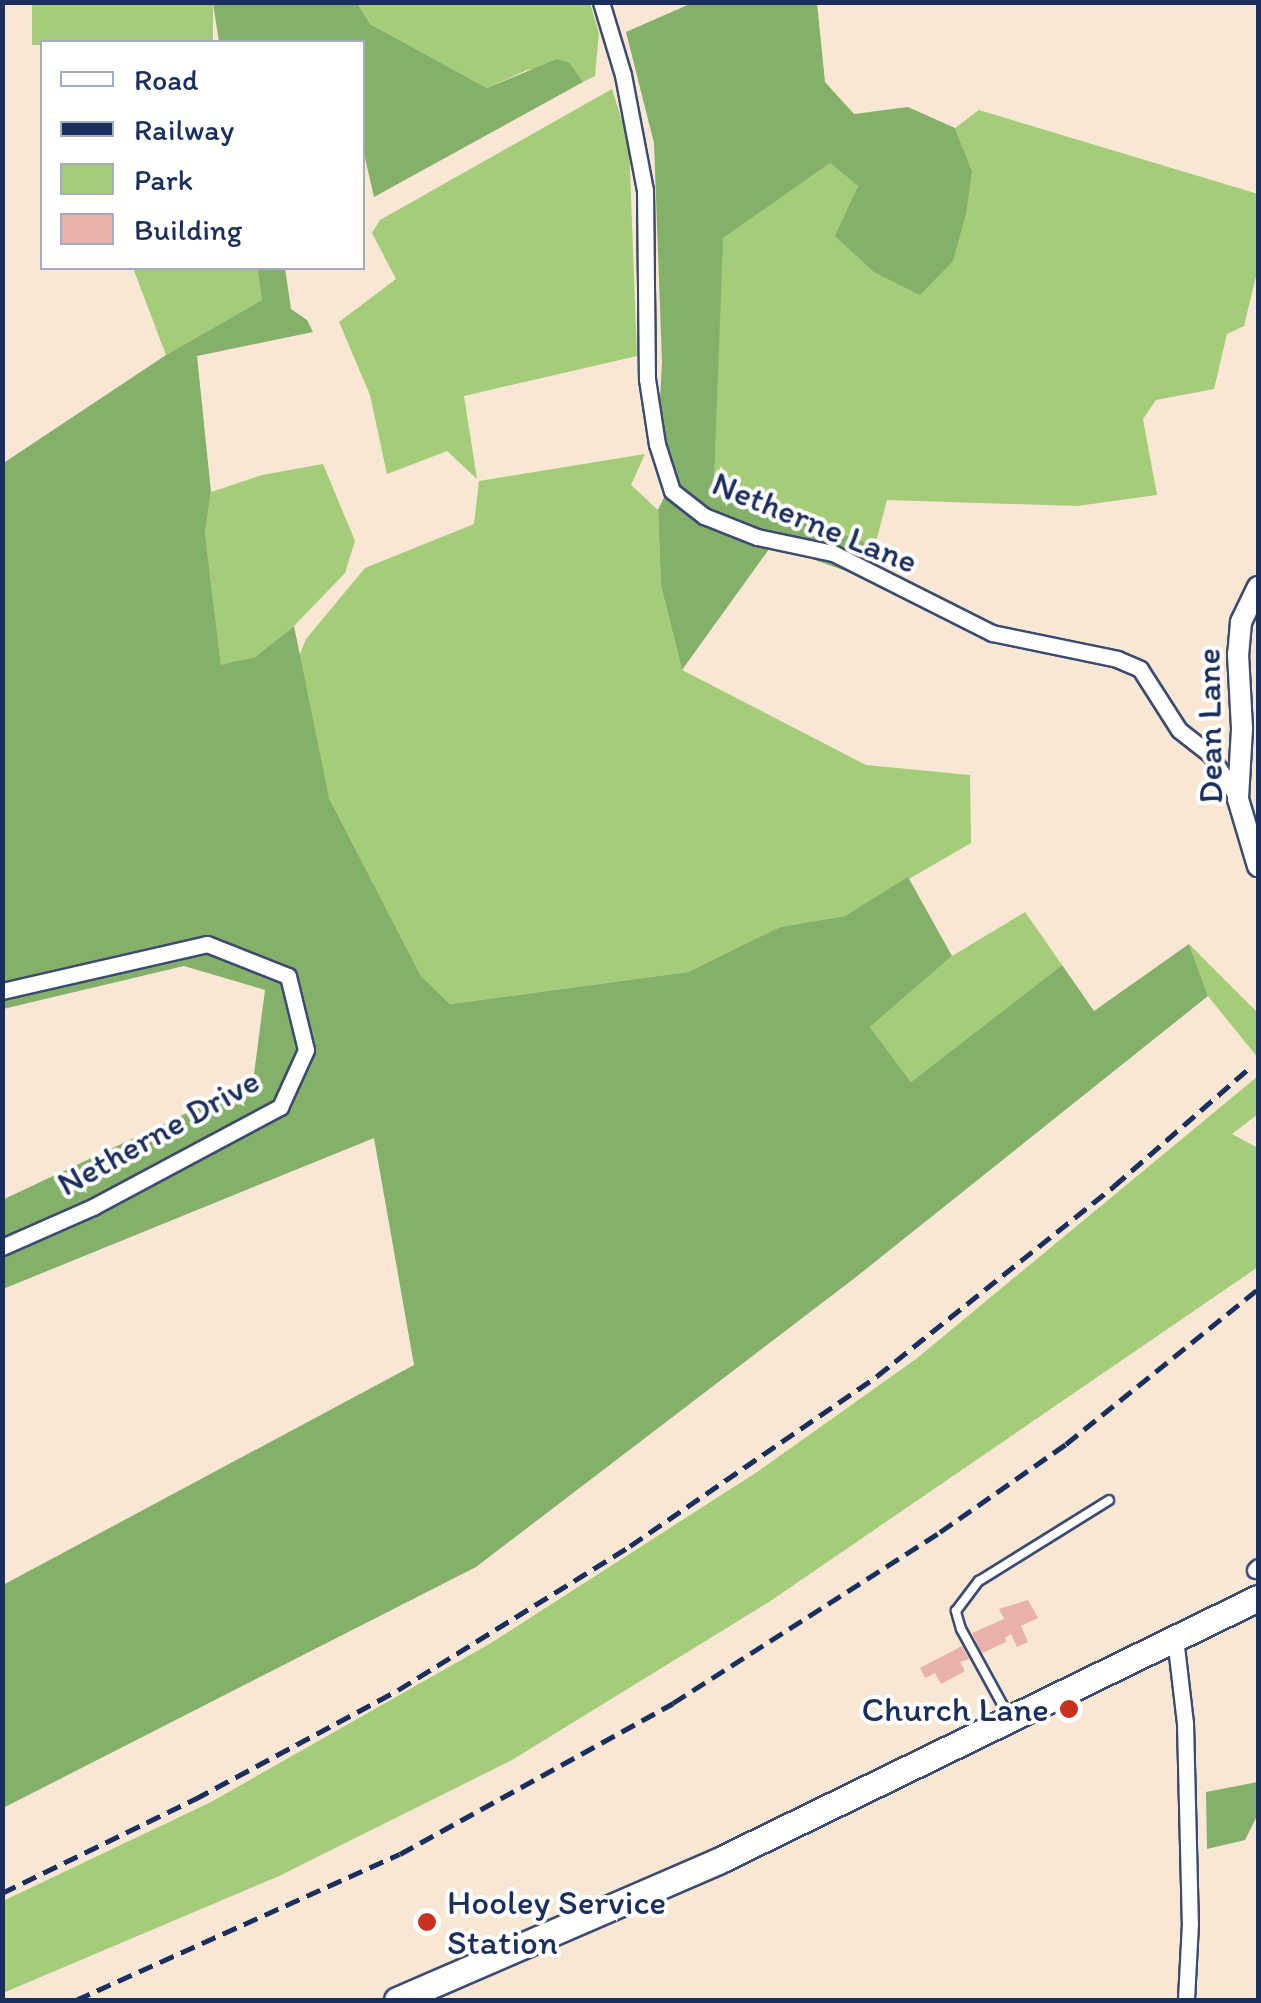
<!DOCTYPE html>
<html>
<head>
<meta charset="utf-8">
<style>
	body { margin:0 }
	#map { position:relative; width:1261px; height:2003px; overflow:hidden; background:#f7e7d4; font-family:Itim,sans-serif }
	div>[style] { position:absolute }
	.green>* { inset:0; background:#a5cd79; transform-origin:0 0 }
	.forest>* { inset:0; background:#84b069 }
	.building>* { inset:0; background:#e9b1ac }
	.roads { filter:drop-shadow(2px 0 #3c4b70) drop-shadow(-2px 0 #3c4b70) drop-shadow(0 2px #3c4b70) drop-shadow(0 -2px #3c4b70) }
	.service>* { height:8px; margin:-4px; padding:0 4px; transform-origin:4px; border-radius:4px; background:#fff }
	.minor>* { height:15px; margin:-7.5px; padding:0 7.5px; transform-origin:7.5px; border-radius:7.5px; background:#fff }
	.tertiary>* { height:20px; margin:-10px; padding:0 10px; transform-origin:10px; border-radius:10px; background:#fff }
	.trunk>* { height:25px; margin:-12.5px; padding:0 12.5px; transform-origin:12.5px; border-radius:12.5px; background:#fff }
	.rail>* { height:5px; margin-top:-2.5px; transform-origin:0; background:repeating-linear-gradient(90deg,#1b2f5e 0 15px,transparent 0 23px) }
	.dots>* { width:28px; height:28px; translate:-50% -50%; box-sizing:border-box; border:5px solid #fff; border-radius:50% }
	span { translate:-50% -50%; white-space:nowrap; text-align:center; line-height:1.15; -webkit-text-stroke:8px #fff; paint-order:stroke }
	.street-label { font-size:35px; color:#1b2f5e }
	.poi-label { font-size:35px; color:#1b2f5e }
	.right { translate:-100% -50%; text-align:right }
	.left { translate:0 -50%; text-align:left }
	.frame { position:absolute; inset:0; border:5px solid #1b2f5e; pointer-events:none }
	.legend { position:absolute; left:40px; top:40px; width:325px; height:230px; box-sizing:border-box; background:#fff; border:2px solid #a4acbf; margin:0; padding:12px 18px; list-style:none; font-size:30px; color:#1b2f5e }
	.legend li { display:flex; align-items:center; gap:20px; height:50px }
	.legend b { width:50px; border:2px solid #a4acbf }
</style>
</head>
<body>
<div id="map">
	<div class="green">
		<div style="left:32px;top:3px;width:181px;height:42px"></div>
		<div style="clip-path:polygon(357px 3px,590px 3px,599px 33px,595px 76px,583px 82px,570px 63px,527px 70px,487px 88px,370px 24px)"></div>
		<div style="clip-path:polygon(612px 89px,629px 142px,637px 356px,464px 396px,477px 479px,447px 451px,387px 474px,370px 395px,339px 322px,396px 279px,372px 233px,380px 220px)"></div>
		<div style="clip-path:polygon(979px 110px,1258px 194px,1258px 268px,1244px 326px,1227px 334px,1214px 389px,1156px 400px,1143px 419px,1157px 495px,1077px 506px,887px 500px,875px 546px,714px 487px,722px 238px,830px 163px,858px 186px,972px 171px,955px 128px)"></div>
		<div style="clip-path:polygon(133px 268px,257px 268px,262px 300px,166px 355px)"></div>
		<div style="clip-path:polygon(645px 454px,631px 485px,658px 510px,661px 586px,682px 670px,866px 765px,970px 775px,971px 843px,845px 916px,780px 927px,688px 972px,450px 1004px,421px 976px,329px 798px,293px 671px,306px 639px,365px 568px,474px 524px,479px 481px)"></div>
		<div style="clip-path:polygon(323px 464px,355px 541px,345px 573px,294px 626px,255px 657px,221px 666px,205px 533px,211px 492px,262px 475px)"></div>
		<div style="clip-path:polygon(1025px 912px,1062px 965px,911px 1082px,870px 1027px,952px 956px)"></div>
		<div style="clip-path:polygon(1189px 944px,1258px 1013px,1258px 1058px,1208px 996px)"></div>
		<div style="clip-path:polygon(1258px 1076px,1258px 1114px,1232px 1134px,1258px 1148px,1258px 1267px,769px 1602px,512px 1760px,279px 1876px,3px 1993px,3px 1901px,211px 1802px,491px 1643px,757px 1472px,916px 1359px)"></div>
	</div>
	<div class="forest">
		<div style="clip-path:polygon(213px 3px,357px 3px,370px 24px,487px 88px,557px 59px,570px 63px,583px 82px,374px 197px,363px 149px,362px 42px,219px 42px)"></div>
		<div style="clip-path:polygon(692px 3px,817px 3px,825px 82px,854px 114px,908px 107px,955px 128px,972px 171px,966px 214px,953px 261px,920px 295px,874px 272px,835px 236px,858px 186px,830px 163px,723px 238px,714px 487px,875px 546px,863px 577px,772px 545px,682px 670px,661px 586px,658px 510px,671px 482px,658px 436px,662px 362px,654px 143px,626px 32px)"></div>
		<div style="clip-path:polygon(257px 268px,285px 268px,291px 309px,307px 320px,313px 332px,197px 356px,211px 492px,205px 533px,221px 665px,255px 657px,294px 626px,329px 798px,421px 976px,450px 1004px,688px 972px,780px 927px,845px 916px,908px 877px,952px 956px,870px 1027px,911px 1082px,1062px 965px,1094px 1011px,1189px 944px,1208px 996px,856px 1277px,476px 1567px,3px 1808px,3px 1585px,414px 1365px,374px 1138px,3px 1289px,2px 1200px,253px 1082px,265px 990px,184px 966px,3px 1009px,2px 464px,166px 355px,262px 300px)"></div>
		<div style="clip-path:polygon(1258px 1782px,1258px 1814px,1245px 1840px,1207px 1849px,1206px 1792px)"></div>
	</div>
	<div class="building">
		<div style="clip-path:polygon(1028px 1600px,1038px 1618px,1021px 1626px,1028px 1642px,1017px 1647px,1011px 1634px,1005px 1638px,1006px 1642px,982px 1653px,972px 1633px,1004px 1619px,999px 1609px)"></div>
		<div style="clip-path:polygon(962px 1646px,969px 1659px,960px 1662px,965px 1671px,941px 1684px,935px 1673px,925px 1678px,920px 1668px)"></div>
	</div>
	<div class="roads">
		<div class="service">
			<div style="left:1007px;top:1713px;width:96px;rotate:-118.7deg"></div>
			<div style="left:961px;top:1629px;width:19px;rotate:-106deg"></div>
			<div style="left:956px;top:1611px;width:38px;rotate:-53deg"></div>
			<div style="left:979px;top:1581px;width:153px;rotate:-31.9deg"></div>
		</div>
		<div class="minor">
			<div style="left:601px;top:2px;width:76px;rotate:73.2deg"></div>
			<div style="left:623px;top:75px;width:117px;rotate:79.2deg"></div>
			<div style="left:645px;top:190px;width:189px;rotate:89.4deg"></div>
			<div style="left:647px;top:379px;width:66px;rotate:81.3deg"></div>
			<div style="left:657px;top:444px;width:49px;rotate:72.3deg"></div>
			<div style="left:672px;top:491px;width:41px;rotate:38deg"></div>
			<div style="left:704px;top:516px;width:57px;rotate:21.6deg"></div>
			<div style="left:757px;top:537px;width:78px;rotate:11.9deg"></div>
			<div style="left:833px;top:553px;width:178px;rotate:26.7deg"></div>
			<div style="left:992px;top:633px;width:128px;rotate:11.7deg"></div>
			<div style="left:1117px;top:659px;width:25px;rotate:23deg"></div>
			<div style="left:1140px;top:669px;width:72px;rotate:57.4deg"></div>
			<div style="left:1179px;top:730px;width:39px;rotate:38deg"></div>
			<div style="left:1210px;top:754px;width:53px;rotate:58.1deg"></div>
			<div style="left:2px;top:991px;width:210px;rotate:-12.9deg"></div>
			<div style="left:207px;top:944px;width:87px;rotate:21.6deg"></div>
			<div style="left:288px;top:976px;width:76px;rotate:76.3deg"></div>
			<div style="left:306px;top:1050px;width:63px;rotate:114.5deg"></div>
			<div style="left:280px;top:1107px;width:212px;rotate:151.9deg"></div>
			<div style="left:93px;top:1207px;width:99px;rotate:156.3deg"></div>
			<div style="left:1255px;top:1570px;width:4px;rotate:-45deg"></div>
			<div style="left:1175px;top:1638px;width:86px;rotate:83.3deg"></div>
			<div style="left:1185px;top:1723px;width:200px;rotate:88.6deg"></div>
			<div style="left:1190px;top:1923px;width:77px;rotate:93deg"></div>
		</div>
		<div class="tertiary">
			<div style="left:1258px;top:587px;width:39px;rotate:116deg"></div>
			<div style="left:1241px;top:622px;width:32px;rotate:95deg"></div>
			<div style="left:1238px;top:654px;width:75px;rotate:86.9deg"></div>
			<div style="left:1242px;top:729px;width:70px;rotate:93.3deg"></div>
			<div style="left:1238px;top:799px;width:70px;rotate:73.4deg"></div>
		</div>
		<div class="trunk">
			<div style="left:397px;top:2000px;width:350px;rotate:-23.4deg"></div>
			<div style="left:718px;top:1861px;width:601px;rotate:-25.97deg"></div>
		</div>
	</div>
	<div class="rail">
		<div style="left:2px;top:1893px;width:215px;rotate:-26deg"></div>
		<div style="left:195px;top:1799px;width:230px;rotate:-28.2deg"></div>
		<div style="left:398px;top:1690px;width:273px;rotate:-31.8deg"></div>
		<div style="left:630px;top:1546px;width:300px;rotate:-34.5deg"></div>
		<div style="left:877px;top:1376px;width:304px;rotate:-38.7deg"></div>
		<div style="left:1114px;top:1186px;width:176px;rotate:-41.1deg"></div>
		<div style="left:76px;top:2000px;width:355px;rotate:-24.3deg"></div>
		<div style="left:400px;top:1854px;width:312px;rotate:-28.9deg"></div>
		<div style="left:673px;top:1703px;width:317px;rotate:-32.6deg"></div>
		<div style="left:940px;top:1532px;width:154px;rotate:-34.9deg"></div>
		<div style="left:1066px;top:1444px;width:247px;rotate:-38.9deg"></div>
	</div>
	<div class="dots">
		<div style="left:1069px;top:1709px;background:#c8321e"></div>
		<div style="left:427px;top:1922px;background:#c8321e"></div>
	</div>
	<div class="street-label">
		<span style="left:815px;top:522px;rotate:22deg">Netherne Lane</span>
		<span style="left:1209px;top:726px;rotate:-91deg">Dean Lane</span>
		<span style="left:158px;top:1132px;rotate:-29deg">Netherne Drive</span>
	</div>
	<div class="poi-label">
		<span class="right" style="left:1049px;top:1709px">Church Lane</span>
		<span class="left" style="left:447px;top:1922px">Hooley Service<br>Station</span>
	</div>
	<div class="frame"></div>
	<ul class="legend">
	<li><b style="height:12px;background:#fff"></b>Road</li>
	<li><b style="height:12px;background:#1b2f5e"></b>Railway</li>
	<li><b style="height:28px;background:#a5cd79"></b>Park</li>
	<li><b style="height:28px;background:#e9b1ac"></b>Building</li>
	</ul>
</div>
</body>
</html>
